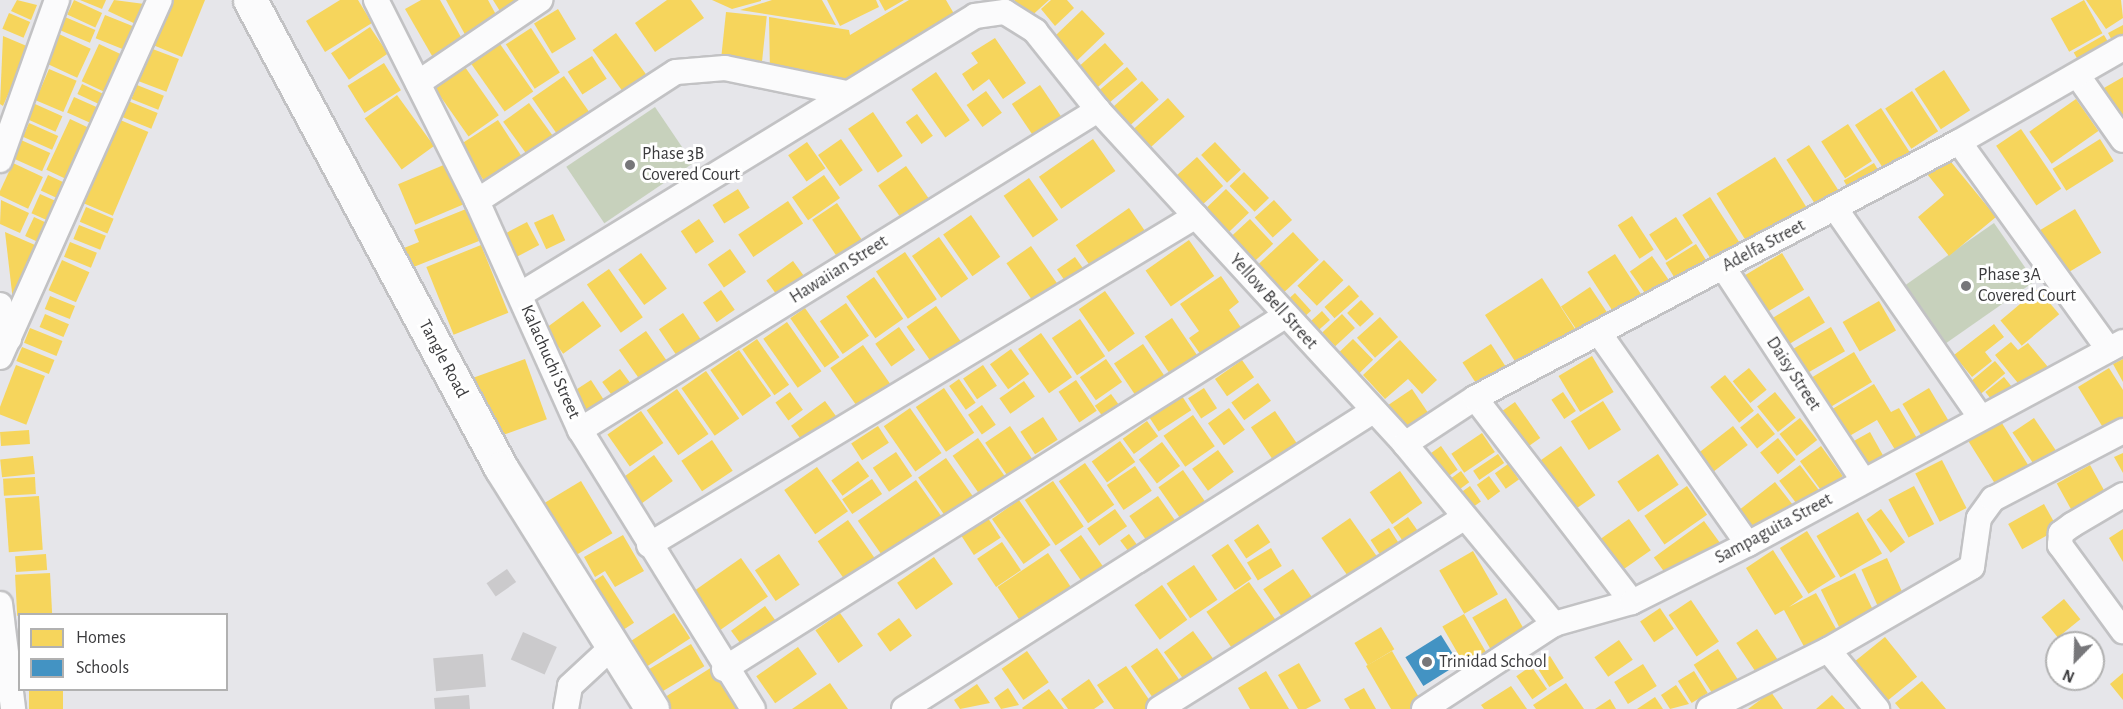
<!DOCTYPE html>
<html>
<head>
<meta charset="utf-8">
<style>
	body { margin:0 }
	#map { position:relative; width:2123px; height:709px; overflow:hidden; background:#e6e6ea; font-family:"Alegreya Sans",sans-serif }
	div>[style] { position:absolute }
	.green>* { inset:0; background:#c7d1bc; transform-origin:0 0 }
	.homes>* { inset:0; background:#f6d55c; transform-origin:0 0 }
	.schools>* { inset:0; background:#4393c3; transform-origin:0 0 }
	.building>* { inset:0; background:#cbcacc; transform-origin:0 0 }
	.roads { filter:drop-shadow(2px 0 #c2c2c4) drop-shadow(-2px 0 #c2c2c4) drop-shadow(0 2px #c2c2c4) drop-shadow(0 -2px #c2c2c4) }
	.street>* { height:24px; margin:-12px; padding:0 12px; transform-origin:12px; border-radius:12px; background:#fbfbfc }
	.secondary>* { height:33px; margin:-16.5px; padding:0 16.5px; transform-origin:16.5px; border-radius:16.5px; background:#fbfbfc }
	.dots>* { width:16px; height:16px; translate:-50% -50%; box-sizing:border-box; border:3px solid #fff; border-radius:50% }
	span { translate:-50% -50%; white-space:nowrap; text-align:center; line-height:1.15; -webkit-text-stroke:6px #fff; paint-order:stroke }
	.poi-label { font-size:18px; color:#3b3b3d }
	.left { translate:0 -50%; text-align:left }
	.street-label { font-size:18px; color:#3b3b3d }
	.legend { position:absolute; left:18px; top:613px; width:210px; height:78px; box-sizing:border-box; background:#fff; border:2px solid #b1b1b1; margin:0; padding:8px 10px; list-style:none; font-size:18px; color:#3b3b3d }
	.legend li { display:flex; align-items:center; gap:12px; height:30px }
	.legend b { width:30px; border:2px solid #b1b1b1 }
	.north { position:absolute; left:2045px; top:631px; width:60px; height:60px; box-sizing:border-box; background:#fff; border:2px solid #b1b1b1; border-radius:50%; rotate:203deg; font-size:16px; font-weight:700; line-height:24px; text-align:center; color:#3b3b3d }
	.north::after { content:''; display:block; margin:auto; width:21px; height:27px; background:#77777a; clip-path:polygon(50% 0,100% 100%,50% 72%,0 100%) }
</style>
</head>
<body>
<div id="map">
	<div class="green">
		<div style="left:655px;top:107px;width:68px;height:107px;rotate:56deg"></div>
		<div style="left:1994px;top:223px;width:71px;height:118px;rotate:55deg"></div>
	</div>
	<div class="homes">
		<div style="clip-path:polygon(17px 0,37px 5px,31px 20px,11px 11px)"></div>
		<div style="left:74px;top:0;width:31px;height:16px;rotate:25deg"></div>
		<div style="clip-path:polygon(80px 0,106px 0,102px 9px)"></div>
		<div style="clip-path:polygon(114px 0,152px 5px,142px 27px,108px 11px)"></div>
		<div style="clip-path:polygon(174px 0,205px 0,182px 57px,153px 45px)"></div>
		<div style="clip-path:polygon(340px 0,358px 0,372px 23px,325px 52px,306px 21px)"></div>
		<div style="clip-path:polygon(421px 0,440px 0,465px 44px,435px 61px,405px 9px)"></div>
		<div style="clip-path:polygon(446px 0,488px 0,500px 22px,468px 40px)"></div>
		<div style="clip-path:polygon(493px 0,526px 0,503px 16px)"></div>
		<div style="clip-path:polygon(667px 0,691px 0,704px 18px,655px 52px,635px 23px)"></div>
		<div style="clip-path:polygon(712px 0,761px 0,761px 1px,732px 9px)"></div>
		<div style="clip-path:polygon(772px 0,822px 0,836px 25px,740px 10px)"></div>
		<div style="clip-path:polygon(827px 0,876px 0,879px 7px,840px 26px)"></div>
		<div style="clip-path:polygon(879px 0,904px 0,885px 11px)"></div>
		<div style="clip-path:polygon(909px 0,946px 0,960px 24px,853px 81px,770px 73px,769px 17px,849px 30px,850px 35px)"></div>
		<div style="clip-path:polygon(1015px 0,1049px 0,1027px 20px,1012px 3px)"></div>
		<div style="clip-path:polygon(1051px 0,1067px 0,1074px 8px,1055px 26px,1041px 9px)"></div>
		<div style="left:2084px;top:0;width:38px;height:38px;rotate:61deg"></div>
		<div style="clip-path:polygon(2086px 0,2121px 0,2123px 18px,2106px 29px)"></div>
		<div style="left:558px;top:9px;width:35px;height:28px;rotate:59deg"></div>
		<div style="left:1082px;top:10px;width:33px;height:43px;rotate:46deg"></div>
		<div style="left:726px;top:12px;width:41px;height:54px;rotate:6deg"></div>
		<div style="left:9px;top:13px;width:23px;height:17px;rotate:23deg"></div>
		<div style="left:105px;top:15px;width:35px;height:25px;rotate:22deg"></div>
		<div style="left:65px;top:17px;width:33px;height:14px;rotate:23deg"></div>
		<div style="clip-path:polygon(2123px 25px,2123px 42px,2115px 46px,2108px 33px)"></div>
		<div style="left:370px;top:27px;width:32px;height:47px;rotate:56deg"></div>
		<div style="left:531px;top:28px;width:53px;height:30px;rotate:57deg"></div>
		<div style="left:616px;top:33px;width:60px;height:29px;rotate:54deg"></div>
		<div style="left:59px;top:34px;width:35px;height:32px;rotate:25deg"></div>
		<div style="left:2104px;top:35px;width:16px;height:35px;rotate:60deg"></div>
		<div style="clip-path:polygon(3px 36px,29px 47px,3px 106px,0 104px)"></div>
		<div style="clip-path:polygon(995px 38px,1026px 83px,1003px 99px,989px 79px,973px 91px,962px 74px,978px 63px,971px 53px)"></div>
		<div style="left:1105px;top:43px;width:28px;height:43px;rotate:48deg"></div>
		<div style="left:99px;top:44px;width:29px;height:41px;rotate:25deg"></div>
		<div style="left:500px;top:44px;width:58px;height:35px;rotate:55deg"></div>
		<div style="left:150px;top:48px;width:31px;height:35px;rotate:21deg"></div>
		<div style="left:592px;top:56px;width:27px;height:29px;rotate:57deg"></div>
		<div style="left:384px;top:63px;width:32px;height:43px;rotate:58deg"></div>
		<div style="left:465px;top:67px;width:59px;height:37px;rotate:55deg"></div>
		<div style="left:1127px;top:67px;width:16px;height:46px;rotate:50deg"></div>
		<div style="left:49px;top:69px;width:30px;height:34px;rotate:23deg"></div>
		<div style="left:1944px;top:70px;width:48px;height:35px;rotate:57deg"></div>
		<div style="left:936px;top:72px;width:59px;height:30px;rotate:55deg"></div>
		<div style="left:564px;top:76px;width:52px;height:39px;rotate:55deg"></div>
		<div style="clip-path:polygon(2123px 77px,2123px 124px,2097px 92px)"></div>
		<div style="left:1142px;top:81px;width:25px;height:48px;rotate:48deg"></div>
		<div style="left:82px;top:84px;width:26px;height:11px;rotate:25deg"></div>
		<div style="left:137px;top:85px;width:29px;height:15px;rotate:22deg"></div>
		<div style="left:1040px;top:85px;width:43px;height:34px;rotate:56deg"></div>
		<div style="left:986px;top:91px;width:27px;height:24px;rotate:54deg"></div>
		<div style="left:1912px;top:91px;width:48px;height:32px;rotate:57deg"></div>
		<div style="left:397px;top:95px;width:63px;height:40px;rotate:54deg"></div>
		<div style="left:74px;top:97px;width:27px;height:17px;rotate:24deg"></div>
		<div style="left:1168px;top:98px;width:25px;height:54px;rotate:48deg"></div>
		<div style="left:2076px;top:99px;width:39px;height:57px;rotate:55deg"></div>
		<div style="left:128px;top:101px;width:32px;height:17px;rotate:22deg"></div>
		<div style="left:529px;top:103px;width:51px;height:32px;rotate:54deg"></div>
		<div style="left:35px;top:104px;width:30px;height:17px;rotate:24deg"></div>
		<div style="left:1881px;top:108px;width:57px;height:31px;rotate:57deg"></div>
		<div style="left:873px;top:112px;width:53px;height:30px;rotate:56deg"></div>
		<div style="left:917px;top:114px;width:27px;height:14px;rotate:54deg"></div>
		<div style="left:70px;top:119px;width:23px;height:56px;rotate:25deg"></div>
		<div style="left:118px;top:119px;width:33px;height:91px;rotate:23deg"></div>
		<div style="left:498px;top:120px;width:54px;height:45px;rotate:57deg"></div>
		<div style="left:29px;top:123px;width:32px;height:15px;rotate:24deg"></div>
		<div style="left:1848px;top:124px;width:44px;height:32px;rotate:57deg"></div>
		<div style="left:2021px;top:129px;width:72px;height:30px;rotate:56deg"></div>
		<div style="left:841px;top:139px;width:38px;height:28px;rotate:55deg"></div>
		<div style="left:1093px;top:139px;width:39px;height:66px;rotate:55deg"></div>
		<div style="left:2100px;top:139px;width:26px;height:56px;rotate:58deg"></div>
		<div style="left:21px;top:140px;width:32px;height:20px;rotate:24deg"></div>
		<div style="left:807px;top:142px;width:32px;height:23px;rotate:55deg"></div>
		<div style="left:1215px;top:142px;width:38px;height:19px;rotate:47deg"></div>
		<div style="left:1809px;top:145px;width:57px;height:27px;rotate:57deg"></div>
		<div style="left:1197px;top:157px;width:39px;height:38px;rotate:48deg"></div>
		<div style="left:1775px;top:157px;width:65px;height:69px;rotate:58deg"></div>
		<div style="clip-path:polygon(1947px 157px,1996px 217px,1949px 256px,1918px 217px,1944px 195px,1927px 174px)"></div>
		<div style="left:13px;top:163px;width:33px;height:35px;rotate:25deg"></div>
		<div style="left:1874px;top:163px;width:16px;height:35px;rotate:60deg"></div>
		<div style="left:446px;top:164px;width:44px;height:52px;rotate:67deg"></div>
		<div style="left:906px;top:166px;width:51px;height:34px;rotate:55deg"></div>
		<div style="left:1244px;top:172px;width:36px;height:20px;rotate:46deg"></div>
		<div style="left:48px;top:175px;width:23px;height:17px;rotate:25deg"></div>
		<div style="left:824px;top:175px;width:28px;height:39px;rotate:55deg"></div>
		<div style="left:1029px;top:178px;width:51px;height:31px;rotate:55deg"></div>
		<div style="left:738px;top:189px;width:22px;height:30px;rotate:58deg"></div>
		<div style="left:1226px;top:189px;width:33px;height:31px;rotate:46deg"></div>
		<div style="left:40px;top:194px;width:24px;height:21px;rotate:24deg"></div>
		<div style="left:1710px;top:197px;width:61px;height:33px;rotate:57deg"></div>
		<div style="clip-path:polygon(1px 200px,29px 213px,20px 233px,0 224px)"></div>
		<div style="left:1274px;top:200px;width:27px;height:26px;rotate:48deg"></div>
		<div style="left:788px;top:201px;width:27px;height:60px;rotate:56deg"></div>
		<div style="left:837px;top:203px;width:57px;height:30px;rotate:56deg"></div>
		<div style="left:86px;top:207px;width:30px;height:16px;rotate:23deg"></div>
		<div style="left:1129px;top:208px;width:35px;height:65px;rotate:55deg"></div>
		<div style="clip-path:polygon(466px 209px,479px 241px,406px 270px,399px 250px,419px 242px,414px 230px)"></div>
		<div style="left:2075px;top:209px;width:51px;height:42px;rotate:59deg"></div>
		<div style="left:553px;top:214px;width:29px;height:21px;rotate:65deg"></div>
		<div style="left:971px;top:215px;width:51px;height:34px;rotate:55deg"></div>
		<div style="left:1632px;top:216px;width:40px;height:17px;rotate:57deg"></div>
		<div style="left:34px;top:217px;width:19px;height:21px;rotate:25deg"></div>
		<div style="left:1676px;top:217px;width:31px;height:32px;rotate:57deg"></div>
		<div style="left:699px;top:219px;width:27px;height:22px;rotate:56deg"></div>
		<div style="left:1250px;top:219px;width:34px;height:35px;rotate:47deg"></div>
		<div style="left:527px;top:222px;width:26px;height:28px;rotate:62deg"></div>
		<div style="left:79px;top:225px;width:29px;height:15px;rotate:22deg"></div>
		<div style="clip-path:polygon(5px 232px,42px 248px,13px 301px)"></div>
		<div style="left:1293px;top:232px;width:38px;height:55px;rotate:47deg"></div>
		<div style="left:939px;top:237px;width:51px;height:33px;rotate:55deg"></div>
		<div style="left:1189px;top:240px;width:44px;height:53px;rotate:55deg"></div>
		<div style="left:70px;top:242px;width:29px;height:16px;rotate:22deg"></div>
		<div style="left:1696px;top:244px;width:26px;height:36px;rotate:58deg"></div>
		<div style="left:481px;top:245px;width:73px;height:59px;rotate:68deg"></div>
		<div style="left:1031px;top:246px;width:50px;height:30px;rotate:55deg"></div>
		<div style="left:730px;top:249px;width:28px;height:27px;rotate:55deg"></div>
		<div style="left:905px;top:252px;width:57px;height:35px;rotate:56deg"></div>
		<div style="left:641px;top:253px;width:44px;height:28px;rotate:54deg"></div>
		<div style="left:1782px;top:253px;width:43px;height:53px;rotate:59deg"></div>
		<div style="left:1615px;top:254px;width:56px;height:33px;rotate:57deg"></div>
		<div style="left:1652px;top:256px;width:29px;height:27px;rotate:55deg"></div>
		<div style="left:1075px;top:257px;width:16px;height:22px;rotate:55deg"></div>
		<div style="left:62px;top:260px;width:30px;height:33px;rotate:24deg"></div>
		<div style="left:1324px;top:260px;width:28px;height:37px;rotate:46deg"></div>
		<div style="left:793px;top:261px;width:27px;height:33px;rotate:54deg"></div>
		<div style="left:609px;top:269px;width:59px;height:27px;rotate:55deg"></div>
		<div style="clip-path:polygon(1221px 276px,1239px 302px,1229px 310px,1246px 335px,1206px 362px,1189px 338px,1199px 331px,1180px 304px)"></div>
		<div style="left:874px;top:277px;width:51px;height:34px;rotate:55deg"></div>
		<div style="left:1542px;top:278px;width:61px;height:68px;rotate:57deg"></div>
		<div style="left:1349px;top:285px;width:15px;height:33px;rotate:48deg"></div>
		<div style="left:1590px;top:287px;width:40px;height:35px;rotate:56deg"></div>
		<div style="left:2038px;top:289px;width:33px;height:49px;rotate:50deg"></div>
		<div style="left:721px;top:290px;width:24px;height:22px;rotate:55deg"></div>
		<div style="left:1105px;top:291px;width:52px;height:32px;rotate:55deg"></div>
		<div style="left:1295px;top:293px;width:24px;height:16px;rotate:48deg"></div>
		<div style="left:50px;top:296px;width:27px;height:14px;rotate:22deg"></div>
		<div style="left:1809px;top:296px;width:31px;height:44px;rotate:59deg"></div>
		<div style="left:1361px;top:300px;width:19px;height:19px;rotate:47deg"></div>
		<div style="left:583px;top:301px;width:31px;height:47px;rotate:54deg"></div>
		<div style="left:1879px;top:301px;width:34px;height:42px;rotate:60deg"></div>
		<div style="left:846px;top:303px;width:40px;height:32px;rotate:55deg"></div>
		<div style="left:936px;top:306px;width:49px;height:36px;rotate:55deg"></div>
		<div style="left:805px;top:308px;width:60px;height:18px;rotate:55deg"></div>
		<div style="left:1322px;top:311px;width:12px;height:16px;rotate:48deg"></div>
		<div style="left:683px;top:313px;width:37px;height:29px;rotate:56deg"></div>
		<div style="left:45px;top:314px;width:26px;height:14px;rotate:23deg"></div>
		<div style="left:1342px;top:314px;width:19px;height:27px;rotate:47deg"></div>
		<div style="left:1380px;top:317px;width:27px;height:31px;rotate:48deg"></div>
		<div style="left:1172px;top:318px;width:48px;height:33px;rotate:56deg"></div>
		<div style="left:1080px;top:319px;width:45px;height:34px;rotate:56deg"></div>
		<div style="left:787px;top:322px;width:60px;height:29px;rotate:55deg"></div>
		<div style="clip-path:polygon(1994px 324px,2004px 337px,1985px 352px,1992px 361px,1972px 377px,1954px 355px)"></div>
		<div style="left:899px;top:327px;width:28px;height:29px;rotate:55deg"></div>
		<div style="left:1831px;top:327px;width:28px;height:53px;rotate:60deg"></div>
		<div style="left:30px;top:328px;width:35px;height:16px;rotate:22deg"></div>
		<div style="left:646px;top:331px;width:42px;height:33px;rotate:55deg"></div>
		<div style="left:1041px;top:333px;width:54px;height:28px;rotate:55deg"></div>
		<div style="left:757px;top:339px;width:56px;height:18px;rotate:55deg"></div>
		<div style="left:1353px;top:339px;width:29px;height:30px;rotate:46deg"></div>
		<div style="clip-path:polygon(1400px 340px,1437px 380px,1422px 394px,1408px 379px,1385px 399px,1363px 375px)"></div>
		<div style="clip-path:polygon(2011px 342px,2018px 350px,2028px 343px,2048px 367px,2022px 388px,1995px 355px)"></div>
		<div style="left:1143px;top:344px;width:41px;height:35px;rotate:56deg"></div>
		<div style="left:1491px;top:344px;width:35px;height:34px;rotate:57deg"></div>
		<div style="left:863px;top:345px;width:50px;height:40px;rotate:55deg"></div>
		<div style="left:22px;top:347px;width:35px;height:15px;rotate:22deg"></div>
		<div style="left:1011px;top:349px;width:31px;height:26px;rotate:54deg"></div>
		<div style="left:739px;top:350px;width:56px;height:35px;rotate:55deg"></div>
		<div style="left:1854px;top:352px;width:35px;height:59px;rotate:59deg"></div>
		<div style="left:1592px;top:356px;width:42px;height:39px;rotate:59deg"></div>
		<div style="left:525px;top:359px;width:64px;height:58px;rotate:70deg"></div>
		<div style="left:1106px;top:359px;width:28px;height:32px;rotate:55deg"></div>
		<div style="clip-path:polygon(2123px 359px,2123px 382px,2113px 364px)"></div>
		<div style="left:1242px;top:360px;width:21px;height:33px;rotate:55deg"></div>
		<div style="left:1995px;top:361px;width:16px;height:33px;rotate:50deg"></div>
		<div style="left:16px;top:365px;width:31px;height:52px;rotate:21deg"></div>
		<div style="left:983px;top:365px;width:25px;height:24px;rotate:56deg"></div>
		<div style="left:1749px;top:368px;width:28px;height:21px;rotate:51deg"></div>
		<div style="clip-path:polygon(2109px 368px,2123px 390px,2123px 425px,2107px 434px,2078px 387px)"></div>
		<div style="left:620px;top:369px;width:26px;height:22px;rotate:54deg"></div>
		<div style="left:706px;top:371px;width:58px;height:30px;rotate:55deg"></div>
		<div style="left:1725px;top:375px;width:46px;height:19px;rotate:51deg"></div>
		<div style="left:2004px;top:377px;width:14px;height:24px;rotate:51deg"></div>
		<div style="left:959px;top:379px;width:29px;height:12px;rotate:55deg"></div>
		<div style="left:591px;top:380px;width:30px;height:22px;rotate:57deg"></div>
		<div style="left:1076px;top:380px;width:37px;height:21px;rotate:56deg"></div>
		<div style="left:1024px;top:381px;width:19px;height:30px;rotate:55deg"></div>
		<div style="left:1258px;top:383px;width:22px;height:33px;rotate:54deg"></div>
		<div style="clip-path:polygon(1874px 384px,1891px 412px,1899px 408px,1918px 440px,1897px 453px,1877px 420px,1846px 438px,1829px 411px)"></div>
		<div style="left:944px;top:388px;width:54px;height:34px;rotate:56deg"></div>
		<div style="left:1204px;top:388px;width:24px;height:19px;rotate:57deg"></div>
		<div style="left:1929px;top:388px;width:39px;height:31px;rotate:59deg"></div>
		<div style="left:677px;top:389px;width:55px;height:37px;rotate:55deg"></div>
		<div style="left:1412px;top:389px;width:36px;height:34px;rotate:56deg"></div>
		<div style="left:790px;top:392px;width:22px;height:18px;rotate:54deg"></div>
		<div style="left:1563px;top:392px;width:23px;height:14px;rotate:56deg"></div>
		<div style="left:1775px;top:392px;width:33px;height:23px;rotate:51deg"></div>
		<div style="left:1111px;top:394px;width:22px;height:20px;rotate:54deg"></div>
		<div style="left:1182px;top:396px;width:17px;height:39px;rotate:57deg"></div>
		<div style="left:825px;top:401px;width:26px;height:42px;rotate:54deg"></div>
		<div style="left:1603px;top:401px;width:34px;height:38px;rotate:58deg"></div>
		<div style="left:1515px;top:402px;width:44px;height:24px;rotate:55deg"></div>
		<div style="left:982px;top:405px;width:24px;height:17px;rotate:55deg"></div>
		<div style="left:910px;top:408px;width:55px;height:32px;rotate:55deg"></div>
		<div style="left:1229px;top:408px;width:27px;height:26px;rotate:54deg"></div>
		<div style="left:641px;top:411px;width:39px;height:41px;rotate:55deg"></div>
		<div style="left:1275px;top:411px;width:45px;height:29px;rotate:56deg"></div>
		<div style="left:1758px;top:413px;width:27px;height:23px;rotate:51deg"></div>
		<div style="left:1193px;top:415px;width:38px;height:36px;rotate:55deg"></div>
		<div style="left:1043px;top:417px;width:27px;height:27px;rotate:57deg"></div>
		<div style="left:1800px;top:418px;width:28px;height:26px;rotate:52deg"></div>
		<div style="left:2034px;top:418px;width:48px;height:26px;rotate:56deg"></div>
		<div style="left:2000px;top:420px;width:61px;height:38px;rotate:58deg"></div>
		<div style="left:1147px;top:421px;width:19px;height:30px;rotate:54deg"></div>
		<div style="left:878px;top:426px;width:20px;height:32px;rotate:57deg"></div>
		<div style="left:1010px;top:426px;width:42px;height:30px;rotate:56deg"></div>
		<div style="left:1733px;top:426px;width:24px;height:49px;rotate:52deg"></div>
		<div style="left:29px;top:430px;width:14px;height:29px;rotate:86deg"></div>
		<div style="left:1870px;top:432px;width:29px;height:18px;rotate:61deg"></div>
		<div style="left:1482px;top:433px;width:23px;height:37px;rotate:56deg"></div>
		<div style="left:978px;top:438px;width:52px;height:31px;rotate:55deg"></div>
		<div style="left:1778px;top:438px;width:28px;height:23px;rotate:51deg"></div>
		<div style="left:712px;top:440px;width:37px;height:37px;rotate:56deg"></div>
		<div style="left:1120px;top:441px;width:26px;height:35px;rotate:54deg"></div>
		<div style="left:1162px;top:442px;width:30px;height:29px;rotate:53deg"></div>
		<div style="left:1441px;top:446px;width:29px;height:19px;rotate:55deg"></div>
		<div style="left:1561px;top:446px;width:60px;height:33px;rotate:55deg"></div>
		<div style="left:1821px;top:446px;width:37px;height:26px;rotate:54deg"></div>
		<div style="left:1218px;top:450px;width:27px;height:32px;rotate:54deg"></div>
		<div style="left:896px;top:452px;width:29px;height:28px;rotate:56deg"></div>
		<div style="clip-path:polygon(2123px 453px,2123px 473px,2114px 457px)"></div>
		<div style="left:1498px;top:454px;width:11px;height:30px;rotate:56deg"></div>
		<div style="left:1658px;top:454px;width:37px;height:49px;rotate:56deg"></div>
		<div style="left:654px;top:455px;width:32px;height:45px;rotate:54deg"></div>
		<div style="left:33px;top:456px;width:18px;height:33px;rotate:84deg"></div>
		<div style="left:946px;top:458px;width:51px;height:34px;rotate:55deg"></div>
		<div style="left:1942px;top:460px;width:54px;height:30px;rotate:63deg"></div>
		<div style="left:858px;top:461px;width:19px;height:33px;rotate:54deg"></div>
		<div style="left:1085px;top:463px;width:51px;height:32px;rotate:55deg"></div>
		<div style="left:1508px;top:464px;width:19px;height:16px;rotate:55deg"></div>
		<div style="left:1800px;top:465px;width:34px;height:26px;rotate:53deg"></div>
		<div style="left:2090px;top:465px;width:33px;height:38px;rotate:61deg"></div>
		<div style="left:1135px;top:466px;width:30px;height:34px;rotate:56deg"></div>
		<div style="left:817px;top:467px;width:54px;height:40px;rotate:55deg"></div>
		<div style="left:1183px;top:470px;width:47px;height:30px;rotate:55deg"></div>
		<div style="left:1400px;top:471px;width:39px;height:37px;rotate:55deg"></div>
		<div style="left:1461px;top:471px;width:14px;height:19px;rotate:54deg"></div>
		<div style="left:1489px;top:476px;width:19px;height:15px;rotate:54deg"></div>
		<div style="left:35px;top:477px;width:17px;height:32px;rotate:87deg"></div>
		<div style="left:872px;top:479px;width:18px;height:36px;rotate:56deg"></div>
		<div style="left:916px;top:480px;width:51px;height:71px;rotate:55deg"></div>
		<div style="left:581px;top:481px;width:61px;height:47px;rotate:59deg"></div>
		<div style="left:1053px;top:481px;width:55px;height:34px;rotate:56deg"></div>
		<div style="left:1775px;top:482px;width:31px;height:51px;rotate:52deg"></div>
		<div style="left:1470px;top:486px;width:19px;height:19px;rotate:55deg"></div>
		<div style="left:1687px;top:486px;width:35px;height:52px;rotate:55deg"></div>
		<div style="left:1914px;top:486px;width:43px;height:29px;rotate:62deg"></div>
		<div style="left:39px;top:496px;width:54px;height:34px;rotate:86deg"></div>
		<div style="left:1158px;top:496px;width:39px;height:35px;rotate:55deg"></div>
		<div style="left:1019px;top:500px;width:55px;height:33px;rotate:55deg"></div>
		<div style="left:2044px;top:504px;width:29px;height:41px;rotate:61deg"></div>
		<div style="left:1115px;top:509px;width:21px;height:34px;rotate:55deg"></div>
		<div style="left:1881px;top:509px;width:41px;height:18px;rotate:54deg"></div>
		<div style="left:1858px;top:512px;width:48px;height:48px;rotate:60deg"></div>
		<div style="left:986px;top:515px;width:27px;height:32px;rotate:57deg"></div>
		<div style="left:1408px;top:517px;width:16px;height:18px;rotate:55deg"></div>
		<div style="left:1350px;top:518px;width:55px;height:35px;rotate:55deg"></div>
		<div style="left:1629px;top:519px;width:38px;height:38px;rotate:55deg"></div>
		<div style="left:848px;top:520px;width:51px;height:37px;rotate:55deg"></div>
		<div style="left:1704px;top:521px;width:27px;height:62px;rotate:54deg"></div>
		<div style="left:1258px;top:524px;width:22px;height:29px;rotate:56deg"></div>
		<div style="left:1389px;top:528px;width:27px;height:22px;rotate:57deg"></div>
		<div style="clip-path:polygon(2123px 529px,2123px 562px,2109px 538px)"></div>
		<div style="left:1807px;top:531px;width:54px;height:32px;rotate:58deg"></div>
		<div style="left:1129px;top:534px;width:20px;height:11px;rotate:53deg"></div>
		<div style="clip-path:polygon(623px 535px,644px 571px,615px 587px,605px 571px,595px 577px,584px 557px)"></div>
		<div style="left:1081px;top:535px;width:44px;height:26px;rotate:55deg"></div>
		<div style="left:1002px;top:542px;width:34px;height:30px;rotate:56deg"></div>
		<div style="left:1228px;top:544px;width:42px;height:20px;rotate:56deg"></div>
		<div style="left:1271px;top:548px;width:21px;height:28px;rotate:59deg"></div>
		<div style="clip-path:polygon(1773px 550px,1803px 597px,1789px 607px,1816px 593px,1839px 634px,1807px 652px,1784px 610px,1775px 615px,1746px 568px)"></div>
		<div style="left:1473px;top:551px;width:50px;height:39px;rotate:60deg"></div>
		<div style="left:1048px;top:553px;width:50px;height:61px;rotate:56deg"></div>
		<div style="left:46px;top:554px;width:16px;height:31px;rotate:86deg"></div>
		<div style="left:779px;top:554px;width:37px;height:29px;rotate:56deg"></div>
		<div style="left:934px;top:557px;width:33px;height:45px;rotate:55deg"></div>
		<div style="left:741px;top:558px;width:47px;height:60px;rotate:55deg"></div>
		<div style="left:1887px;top:558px;width:48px;height:28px;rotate:66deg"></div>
		<div style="left:1194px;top:565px;width:42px;height:33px;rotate:56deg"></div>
		<div style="left:1293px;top:569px;width:40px;height:36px;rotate:56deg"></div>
		<div style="left:50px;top:573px;width:41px;height:35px;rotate:87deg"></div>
		<div style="left:1855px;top:573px;width:50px;height:38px;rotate:64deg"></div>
		<div style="left:603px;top:575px;width:57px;height:20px;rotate:57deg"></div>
		<div style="left:1249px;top:582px;width:51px;height:52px;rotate:55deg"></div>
		<div style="left:1162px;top:585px;width:43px;height:34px;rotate:54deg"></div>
		<div style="left:1506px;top:598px;width:44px;height:39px;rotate:60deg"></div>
		<div style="left:2064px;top:599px;width:26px;height:29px;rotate:51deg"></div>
		<div style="left:1691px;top:600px;width:50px;height:27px;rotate:56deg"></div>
		<div style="left:765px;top:606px;width:24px;height:42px;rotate:54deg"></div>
		<div style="left:1660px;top:608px;width:25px;height:24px;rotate:56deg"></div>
		<div style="left:674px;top:613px;width:30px;height:56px;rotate:57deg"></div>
		<div style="left:840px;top:613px;width:40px;height:30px;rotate:55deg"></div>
		<div style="left:1464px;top:614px;width:56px;height:25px;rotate:60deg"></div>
		<div style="left:899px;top:618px;width:22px;height:27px;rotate:54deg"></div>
		<div style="left:1381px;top:627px;width:26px;height:31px;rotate:59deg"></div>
		<div style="left:1757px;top:629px;width:37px;height:25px;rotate:56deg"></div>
		<div style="left:1193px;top:631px;width:43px;height:36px;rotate:54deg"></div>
		<div style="left:1885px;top:637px;width:51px;height:43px;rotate:51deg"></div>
		<div style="left:1619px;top:640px;width:24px;height:30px;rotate:55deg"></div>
		<div style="left:691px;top:644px;width:26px;height:55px;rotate:59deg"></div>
		<div style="left:798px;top:647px;width:33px;height:51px;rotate:55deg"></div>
		<div style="left:1157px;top:648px;width:47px;height:32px;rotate:55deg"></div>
		<div style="left:1718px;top:649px;width:40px;height:29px;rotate:57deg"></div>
		<div style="left:1027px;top:651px;width:38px;height:31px;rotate:55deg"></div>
		<div style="clip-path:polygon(1392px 651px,1424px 706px,1419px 709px,1391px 709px,1366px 666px)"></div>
		<div style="left:1550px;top:656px;width:26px;height:17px;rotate:58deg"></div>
		<div style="clip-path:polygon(1299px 663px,1321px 701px,1306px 709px,1298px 709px,1278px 675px)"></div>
		<div style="left:1643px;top:664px;width:26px;height:34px;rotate:58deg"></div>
		<div style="clip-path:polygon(1126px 666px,1154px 707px,1151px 709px,1114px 709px,1097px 685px)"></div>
		<div style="left:1531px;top:666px;width:28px;height:18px;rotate:55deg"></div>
		<div style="clip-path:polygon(712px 667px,739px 709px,668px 709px,662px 699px)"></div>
		<div style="clip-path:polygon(1266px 671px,1289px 709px,1250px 709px,1238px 688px)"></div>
		<div style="left:1694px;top:671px;width:26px;height:19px;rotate:58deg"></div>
		<div style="clip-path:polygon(2123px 673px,2123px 700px,2110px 684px)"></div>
		<div style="clip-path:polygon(1089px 679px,1104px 702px,1094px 709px,1068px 709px,1061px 699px)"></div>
		<div style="clip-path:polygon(1922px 681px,1946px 709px,1900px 709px,1895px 703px)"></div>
		<div style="clip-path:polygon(830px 683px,848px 709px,792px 709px)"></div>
		<div style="clip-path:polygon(1566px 683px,1584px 709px,1536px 709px,1533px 705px)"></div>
		<div style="clip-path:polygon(977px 684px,990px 703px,960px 709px,954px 700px)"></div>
		<div style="clip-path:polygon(1676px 685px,1689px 704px,1670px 709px,1661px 695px)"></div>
		<div style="clip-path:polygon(1511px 686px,1527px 709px,1484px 709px,1481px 705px)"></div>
		<div style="clip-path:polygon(1008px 688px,1019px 705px,1001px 709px,994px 698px)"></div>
		<div style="clip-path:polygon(1364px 688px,1376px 709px,1350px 709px,1344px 699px)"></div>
		<div style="clip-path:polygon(1049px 689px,1064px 709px,1023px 709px,1022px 708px)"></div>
		<div style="left:29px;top:690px;width:34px;height:19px"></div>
		<div style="clip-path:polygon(1771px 692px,1783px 709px,1748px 709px)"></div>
		<div style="clip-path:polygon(1832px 695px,1845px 709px,1816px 709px)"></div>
		<div style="clip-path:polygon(1655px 697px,1663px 709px,1637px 709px)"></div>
		<div style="clip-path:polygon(1610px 699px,1616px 709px,1595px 709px)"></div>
	</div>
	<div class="schools">
		<div style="left:1441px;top:635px;width:34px;height:42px;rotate:58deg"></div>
	</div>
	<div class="building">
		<div style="left:507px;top:569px;width:16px;height:25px;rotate:55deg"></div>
		<div style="left:523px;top:632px;width:37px;height:30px;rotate:24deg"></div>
		<div style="left:483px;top:654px;width:33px;height:50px;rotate:85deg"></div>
		<div style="clip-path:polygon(469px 695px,470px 709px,435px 709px,434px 698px)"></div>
	</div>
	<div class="roads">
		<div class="street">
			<div style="left:376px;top:0;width:225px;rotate:63.3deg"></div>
			<div style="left:477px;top:201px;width:251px;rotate:65.8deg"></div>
			<div style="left:580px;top:430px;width:328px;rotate:58.2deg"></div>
			<div style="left:2078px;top:76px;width:78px;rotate:54.9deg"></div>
			<div style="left:418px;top:83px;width:148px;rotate:-34.2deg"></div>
			<div style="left:1959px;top:142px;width:256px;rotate:54.2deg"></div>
			<div style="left:0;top:160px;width:170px;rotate:-70.4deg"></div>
			<div style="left:477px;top:201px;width:237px;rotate:-33deg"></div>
			<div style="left:676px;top:72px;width:49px;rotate:-4.7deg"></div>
			<div style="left:725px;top:68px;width:125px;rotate:11.6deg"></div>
			<div style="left:1835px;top:208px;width:254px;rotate:55.2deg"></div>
			<div style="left:1723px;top:267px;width:255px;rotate:56.7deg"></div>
			<div style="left:521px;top:294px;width:532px;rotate:-31.48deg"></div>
			<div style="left:975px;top:16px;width:30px;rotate:-8deg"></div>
			<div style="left:1005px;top:12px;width:36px;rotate:32deg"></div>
			<div style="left:1035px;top:31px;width:101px;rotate:51.4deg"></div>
			<div style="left:1098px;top:110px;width:454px;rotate:47.4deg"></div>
			<div style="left:1405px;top:444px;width:234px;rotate:50.4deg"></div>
			<div style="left:0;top:305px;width:35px;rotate:75deg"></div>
			<div style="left:1599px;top:333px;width:258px;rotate:54.8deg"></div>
			<div style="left:0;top:357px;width:391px;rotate:-65.9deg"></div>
			<div style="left:1475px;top:398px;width:257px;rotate:52.4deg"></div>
			<div style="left:580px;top:430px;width:609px;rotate:-31.71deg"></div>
			<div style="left:1405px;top:444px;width:84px;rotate:-33.3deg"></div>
			<div style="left:1475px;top:398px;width:548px;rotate:-27.88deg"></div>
			<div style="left:1959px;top:142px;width:189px;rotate:-29.8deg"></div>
			<div style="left:2123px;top:495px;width:59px;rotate:149.5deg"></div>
			<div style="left:2072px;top:525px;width:14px;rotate:144deg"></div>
			<div style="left:2061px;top:533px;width:12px;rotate:95deg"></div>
			<div style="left:2060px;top:545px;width:107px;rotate:53.8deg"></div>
			<div style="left:649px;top:545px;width:638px;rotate:-31.03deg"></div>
			<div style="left:0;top:604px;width:106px;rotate:82.9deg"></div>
			<div style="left:1828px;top:650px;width:77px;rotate:50.3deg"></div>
			<div style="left:724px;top:669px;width:663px;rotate:-32.18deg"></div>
			<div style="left:566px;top:709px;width:23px;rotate:-80deg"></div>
			<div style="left:570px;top:686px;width:57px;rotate:-42.9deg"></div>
			<div style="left:904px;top:709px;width:556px;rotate:-32.43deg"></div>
			<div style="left:1159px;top:709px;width:359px;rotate:-32.1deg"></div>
			<div style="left:1424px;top:709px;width:155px;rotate:-33.2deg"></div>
			<div style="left:1554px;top:624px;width:81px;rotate:-15.8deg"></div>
			<div style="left:1632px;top:602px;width:130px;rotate:-26.6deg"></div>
			<div style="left:1748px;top:544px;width:426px;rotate:-28.3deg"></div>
			<div style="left:1709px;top:709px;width:133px;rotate:-26.4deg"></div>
			<div style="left:1828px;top:650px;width:166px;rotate:-30deg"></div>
			<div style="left:1972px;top:567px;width:49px;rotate:-81.9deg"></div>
			<div style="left:1979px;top:518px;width:24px;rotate:-54deg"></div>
			<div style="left:1993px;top:499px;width:147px;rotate:-27.6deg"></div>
		</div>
		<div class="secondary">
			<div style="left:250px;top:0;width:531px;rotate:61.79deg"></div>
			<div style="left:501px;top:468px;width:284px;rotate:57.9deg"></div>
		</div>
	</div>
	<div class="dots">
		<div style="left:630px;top:165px;background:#77777a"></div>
		<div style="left:1966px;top:286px;background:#77777a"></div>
		<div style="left:1427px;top:662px;background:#77777a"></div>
	</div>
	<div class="poi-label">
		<span class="left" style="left:642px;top:165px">Phase 3B<br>Covered Court</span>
		<span class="left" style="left:1978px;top:286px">Phase 3A<br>Covered Court</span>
		<span class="left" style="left:1439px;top:662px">Trinidad School</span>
	</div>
	<div class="street-label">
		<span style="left:1764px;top:246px;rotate:-28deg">Adelfa Street</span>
		<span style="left:839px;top:270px;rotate:-32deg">Hawaiian Street</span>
		<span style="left:1273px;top:302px;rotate:48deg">Yellow Bell Street</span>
		<span style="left:443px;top:359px;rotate:62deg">Tangle Road</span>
		<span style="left:550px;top:362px;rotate:66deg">Kalachuchi Street</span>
		<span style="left:1793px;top:374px;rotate:57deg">Daisy Street</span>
		<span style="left:1774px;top:529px;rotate:-28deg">Sampaguita Street</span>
	</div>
	<ul class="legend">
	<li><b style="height:16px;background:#f6d55c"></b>Homes</li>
	<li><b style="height:16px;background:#4393c3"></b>Schools</li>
	</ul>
	<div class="north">N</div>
</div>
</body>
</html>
